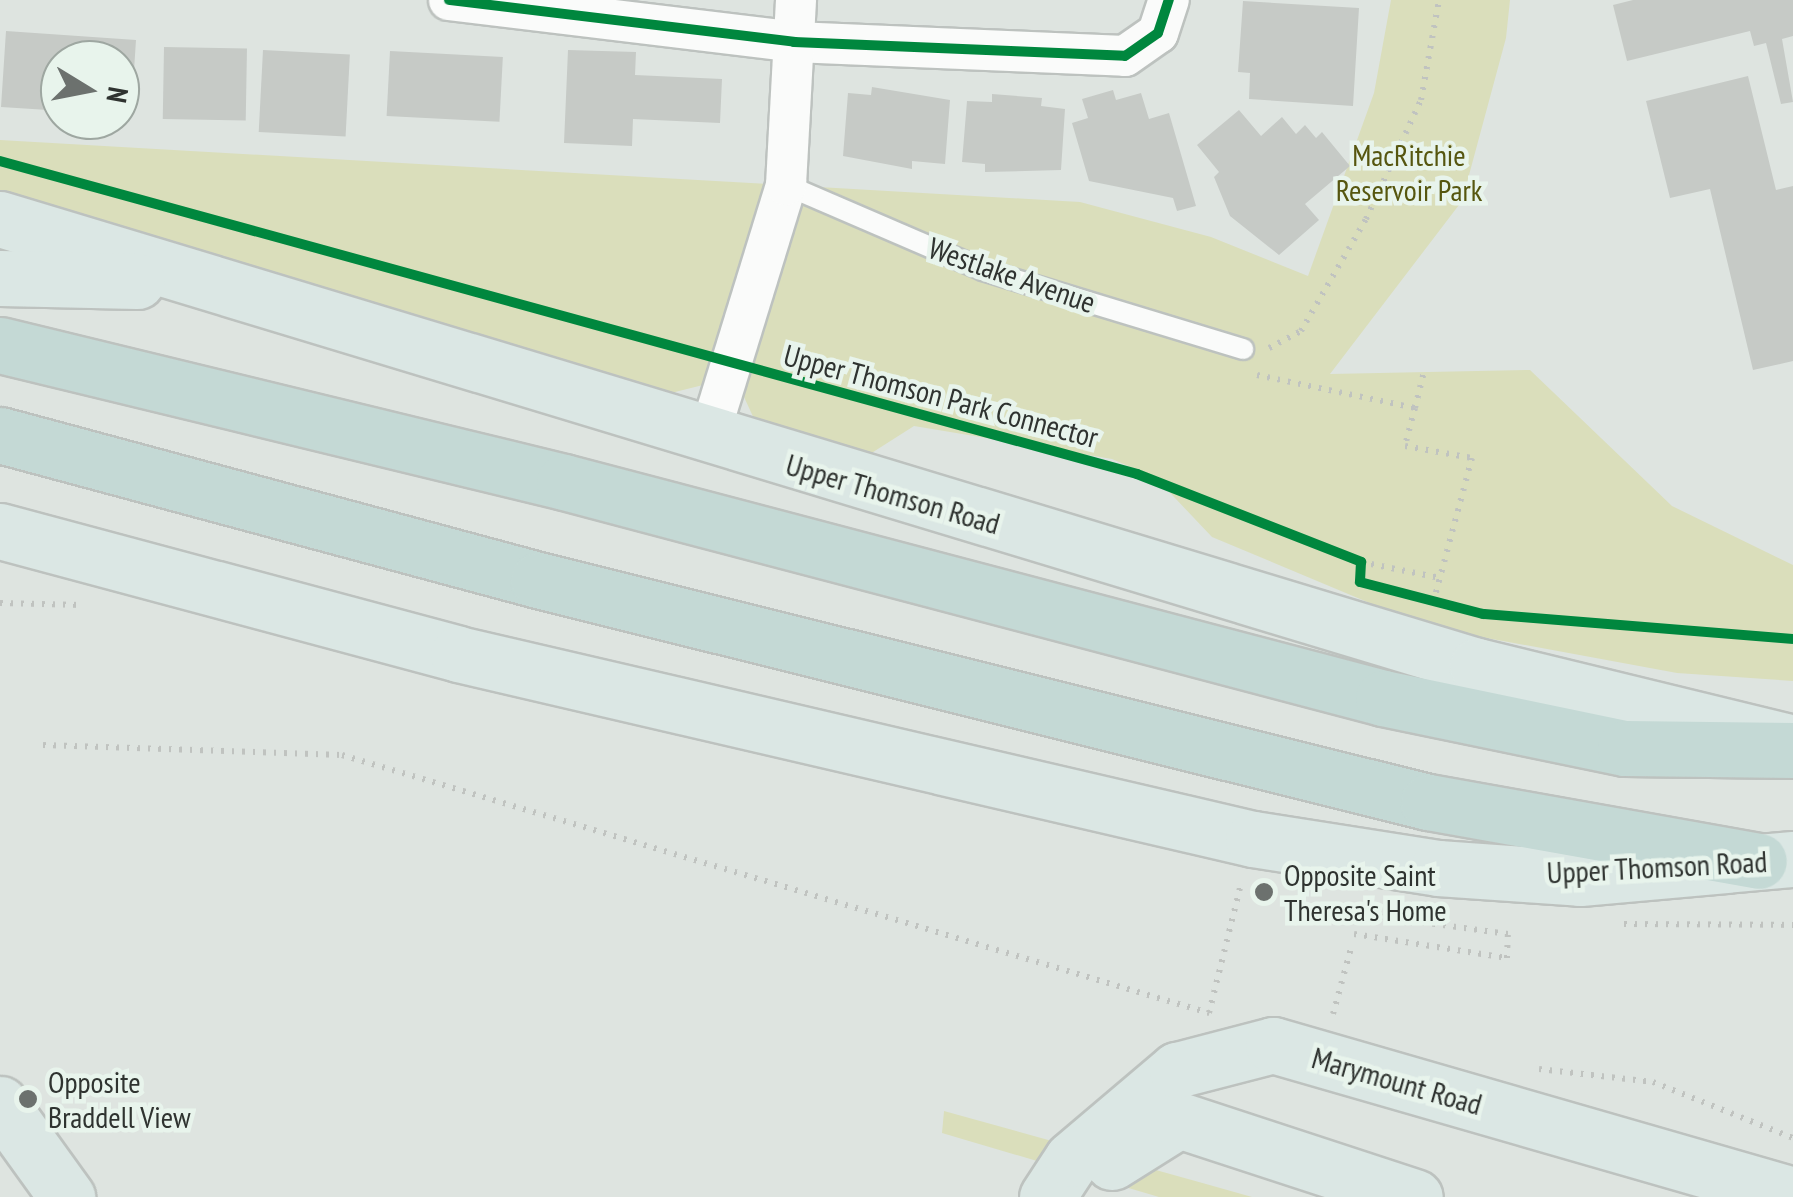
<!DOCTYPE html>
<html>
<head>
<meta charset="utf-8">
<style>
	body { margin:0 }
	#map { position:relative; width:1793px; height:1197px; overflow:hidden; background:#dee4e0; font-family:"PT Sans Narrow",sans-serif }
	div>[style] { position:absolute }
	.green>* { inset:0; background:#dadebb }
	.building>* { inset:0; background:#c6cac6; transform-origin:0 0 }
	.path>* { height:6px; margin-top:-3px; transform-origin:0; background:repeating-linear-gradient(90deg,#c0c3c0 0 2.5px,transparent 0 10.5px) }
	.roads { filter:drop-shadow(2px 0 #bdc2bf) drop-shadow(-2px 0 #bdc2bf) drop-shadow(0 2px #bdc2bf) drop-shadow(0 -2px #bdc2bf) }
	.lane>* { height:20px; margin:-10px; padding:0 10px; transform-origin:10px; border-radius:10px; background:#fafbfa }
	.street>* { height:40px; margin:-20px; padding:0 20px; transform-origin:20px; border-radius:20px; background:#fafbfa }
	.primary>* { height:55px; margin:-27.5px; padding:0 27.5px; transform-origin:27.5px; border-radius:27.5px; background:#dbe7e4 }
	.highway>* { height:55px; margin:-27.5px; padding:0 27.5px; transform-origin:27.5px; border-radius:27.5px; background:#c4d9d5 }
	.cycleway>* { height:10px; margin:-5px; padding:0 5px; transform-origin:5px; border-radius:5px; background:#00873e }
	.dots>* { width:28px; height:28px; translate:-50% -50%; box-sizing:border-box; border:5px solid #e8f4ec; border-radius:50% }
	span { translate:-50% -50%; white-space:nowrap; text-align:center; line-height:1.15; -webkit-text-stroke:9px #e8f4ec; paint-order:stroke }
	.park-label { font-size:30px; color:#56560f }
	.street-label { font-size:30px; color:#2f3330 }
	.poi-label { font-size:30px; color:#2f3330 }
	.left { translate:0 -50%; text-align:left }
	.north { position:absolute; left:40px; top:40px; width:100px; height:100px; box-sizing:border-box; background:#e8f4ec; border:2px solid #9ea7a1; border-radius:50%; rotate:100deg; font-size:28px; font-weight:700; line-height:40px; text-align:center; color:#2f3330 }
	.north::after { content:''; display:block; margin:auto; width:35px; height:45px; background:#6c716e; clip-path:polygon(50% 0,100% 100%,50% 72%,0 100%) }
</style>
</head>
<body>
<div id="map">
	<div class="green">
		<div style="clip-path:polygon(1391px 0,1510px 0,1506px 38px,1462px 201px,1330px 374px,1530px 370px,1672px 506px,1793px 565px,1793px 681px,1677px 673px,1427px 627px,1212px 537px,1156px 478px,1112px 459px,914px 426px,870px 454px,756px 423px,738px 384px,719px 381px,651px 398px,0 206px,0 140px,1080px 202px,1211px 237px,1308px 276px,1374px 93px)"></div>
		<div style="clip-path:polygon(944px 1111px,1206px 1184px,1252px 1197px,1159px 1197px,942px 1133px)"></div>
	</div>
	<div class="building">
		<div style="clip-path:polygon(1633px 0,1793px 0,1793px 36px,1782px 39px,1793px 102px,1781px 104px,1766px 43px,1754px 46px,1750px 31px,1627px 61px,1613px 5px)"></div>
		<div style="clip-path:polygon(1243px 1px,1359px 8px,1353px 106px,1249px 99px,1250px 73px,1238px 72px)"></div>
		<div style="clip-path:polygon(6px 31px,136px 40px,132px 101px,120px 100px,120px 60px,60px 60px,60px 96px,49px 96px,48px 110px,1px 107px)"></div>
		<div style="left:164px;top:47px;width:83px;height:72px;rotate:1deg"></div>
		<div style="left:263px;top:50px;width:87px;height:82px;rotate:3deg"></div>
		<div style="clip-path:polygon(568px 50px,636px 52px,635px 75px,722px 79px,720px 123px,633px 119px,632px 146px,564px 143px)"></div>
		<div style="left:390px;top:51px;width:113px;height:65px;rotate:3deg"></div>
		<div style="clip-path:polygon(1748px 76px,1776px 190px,1793px 186px,1793px 361px,1753px 370px,1710px 189px,1670px 198px,1646px 101px)"></div>
		<div style="clip-path:polygon(872px 87px,950px 100px,945px 164px,912px 161px,912px 169px,843px 156px,848px 93px,871px 95px)"></div>
		<div style="clip-path:polygon(1113px 90px,1116px 100px,1141px 93px,1149px 119px,1169px 113px,1196px 206px,1177px 211px,1173px 198px,1089px 181px,1072px 123px,1088px 118px,1082px 99px)"></div>
		<div style="clip-path:polygon(992px 94px,1042px 98px,1041px 106px,1065px 109px,1061px 170px,985px 172px,985px 164px,962px 162px,967px 101px,992px 102px)"></div>
		<div style="clip-path:polygon(1239px 110px,1261px 136px,1282px 117px,1296px 134px,1305px 125px,1316px 138px,1322px 132px,1350px 166px,1305px 204px,1319px 220px,1279px 255px,1230px 216px,1214px 177px,1219px 172px,1197px 145px)"></div>
	</div>
	<div class="path">
		<div style="left:1269px;top:348px;width:36px;rotate:-28deg"></div>
		<div style="left:1301px;top:331px;width:129px;rotate:-59.9deg"></div>
		<div style="left:1366px;top:219px;width:131px;rotate:-65.2deg"></div>
		<div style="left:1421px;top:100px;width:102px;rotate:-79.8deg"></div>
		<div style="left:1257px;top:375px;width:161px;rotate:11.8deg"></div>
		<div style="left:1415px;top:408px;width:39px;rotate:105deg"></div>
		<div style="left:1405px;top:446px;width:68px;rotate:10.2deg"></div>
		<div style="left:1472px;top:458px;width:154px;rotate:105deg"></div>
		<div style="left:1415px;top:408px;width:37px;rotate:-76deg"></div>
		<div style="left:1361px;top:562px;width:81px;rotate:11.4deg"></div>
		<div style="left:0;top:603px;width:82px;rotate:1.4deg"></div>
		<div style="left:43px;top:745px;width:299px;rotate:1.9deg"></div>
		<div style="left:342px;top:755px;width:905px;rotate:16.57deg"></div>
		<div style="left:1624px;top:924px;width:169px;rotate:0.3deg"></div>
		<div style="left:1354px;top:934px;width:155px;rotate:8.9deg"></div>
		<div style="left:1507px;top:958px;width:24px;rotate:-88deg"></div>
		<div style="left:1508px;top:934px;width:139px;rotate:-172.2deg"></div>
		<div style="left:1370px;top:915px;width:11px;rotate:-95deg"></div>
		<div style="left:1209px;top:1013px;width:133px;rotate:-76.1deg"></div>
		<div style="left:1333px;top:1014px;width:68px;rotate:-74.7deg"></div>
		<div style="left:1539px;top:1069px;width:115px;rotate:6.5deg"></div>
		<div style="left:1653px;top:1082px;width:151px;rotate:21.8deg"></div>
	</div>
	<div class="roads">
		<div class="lane">
			<div style="left:786px;top:185px;width:215px;rotate:23.3deg"></div>
			<div style="left:983px;top:270px;width:272px;rotate:16.9deg"></div>
		</div>
		<div class="street">
			<div style="left:449px;top:0;width:348px;rotate:6.9deg"></div>
			<div style="left:794px;top:42px;width:331px;rotate:2.4deg"></div>
			<div style="left:1125px;top:56px;width:40px;rotate:-34.9deg"></div>
			<div style="left:1158px;top:33px;width:35px;rotate:-72deg"></div>
			<div style="left:708px;top:439px;width:266px;rotate:-72.9deg"></div>
			<div style="left:786px;top:185px;width:185px;rotate:-86.9deg"></div>
		</div>
		<div class="primary">
			<div style="left:0;top:219px;width:1543px;rotate:16.84deg"></div>
			<div style="left:1477px;top:666px;width:317px;rotate:13.7deg"></div>
			<div style="left:0;top:278px;width:137px;rotate:1.3deg"></div>
			<div style="left:0;top:531px;width:474px;rotate:15deg"></div>
			<div style="left:458px;top:654px;width:816px;rotate:13.1deg"></div>
			<div style="left:1253px;top:839px;width:187px;rotate:8.9deg"></div>
			<div style="left:1438px;top:868px;width:142px;rotate:4deg"></div>
			<div style="left:1580px;top:878px;width:214px;rotate:-5.1deg"></div>
			<div style="left:0;top:1104px;width:115px;rotate:54.2deg"></div>
			<div style="left:1112px;top:1162px;width:79px;rotate:-32.1deg"></div>
			<div style="left:1179px;top:1120px;width:248px;rotate:18.1deg"></div>
			<div style="left:1047px;top:1197px;width:45px;rotate:-56.7deg"></div>
			<div style="left:1072px;top:1159px;width:138px;rotate:-40.3deg"></div>
			<div style="left:1177px;top:1070px;width:99px;rotate:-14.6deg"></div>
			<div style="left:1273px;top:1045px;width:541px;rotate:16.09deg"></div>
		</div>
		<div class="highway">
			<div style="left:0;top:345px;width:580px;rotate:13.65deg"></div>
			<div style="left:564px;top:482px;width:847px;rotate:14.77deg"></div>
			<div style="left:1383px;top:698px;width:247px;rotate:11.7deg"></div>
			<div style="left:1625px;top:748px;width:168px;rotate:0.7deg"></div>
			<div style="left:0;top:435px;width:557px;rotate:15.08deg"></div>
			<div style="left:538px;top:580px;width:917px;rotate:14.01deg"></div>
			<div style="left:1428px;top:802px;width:336px;rotate:10.1deg"></div>
		</div>
	</div>
	<div class="cycleway">
		<div style="left:449px;top:0;width:348px;rotate:6.9deg"></div>
		<div style="left:794px;top:42px;width:331px;rotate:2.4deg"></div>
		<div style="left:1125px;top:56px;width:40px;rotate:-34.9deg"></div>
		<div style="left:1158px;top:33px;width:35px;rotate:-72deg"></div>
		<div style="left:0;top:161px;width:1179px;rotate:15.39deg"></div>
		<div style="left:1137px;top:474px;width:241px;rotate:21.4deg"></div>
		<div style="left:1361px;top:562px;width:20px;rotate:93deg"></div>
		<div style="left:1360px;top:582px;width:127px;rotate:14.6deg"></div>
		<div style="left:1483px;top:614px;width:311px;rotate:4.6deg"></div>
	</div>
	<div class="dots">
		<div style="left:1264px;top:892px;background:#6c716e"></div>
		<div style="left:28px;top:1099px;background:#6c716e"></div>
	</div>
	<div class="park-label">
		<span style="left:1409px;top:172px">MacRitchie<br>Reservoir Park</span>
	</div>
	<div class="street-label">
		<span style="left:1012px;top:275px;rotate:19deg">Westlake Avenue</span>
		<span style="left:941px;top:396px;rotate:15deg">Upper Thomson Park Connector</span>
		<span style="left:893px;top:494px;rotate:16deg">Upper Thomson Road</span>
		<span style="left:1657px;top:867px;rotate:-3deg">Upper Thomson Road</span>
		<span style="left:1397px;top:1081px;rotate:16deg">Marymount Road</span>
	</div>
	<div class="poi-label">
		<span class="left" style="left:1284px;top:892px">Opposite Saint<br>Theresa's Home</span>
		<span class="left" style="left:48px;top:1099px">Opposite<br>Braddell View</span>
	</div>
	<div class="north">N</div>
</div>
</body>
</html>
